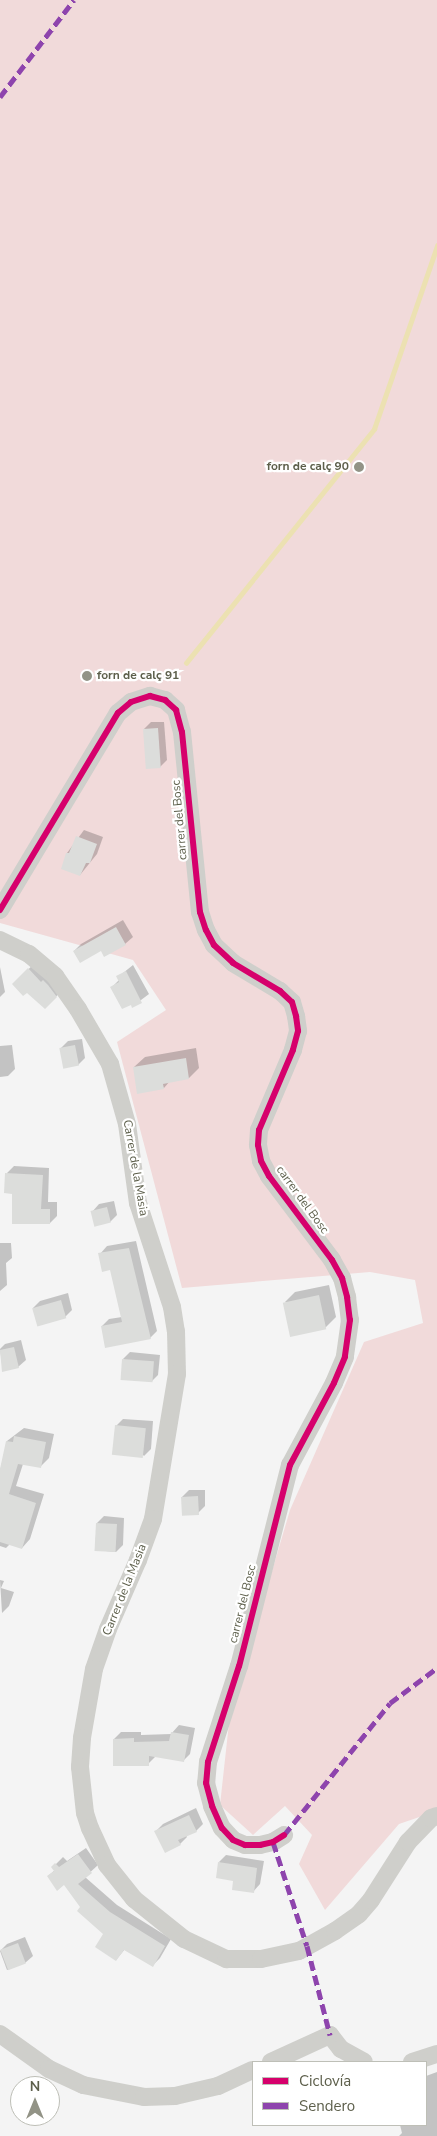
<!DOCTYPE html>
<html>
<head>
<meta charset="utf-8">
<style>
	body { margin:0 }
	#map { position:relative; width:437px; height:2136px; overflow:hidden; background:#f4f4f4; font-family:"Nunito Sans",sans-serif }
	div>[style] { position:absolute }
	.green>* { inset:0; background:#f1dada }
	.shadow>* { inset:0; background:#0003 }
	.stream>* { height:4.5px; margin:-2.25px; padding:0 2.25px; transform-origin:2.25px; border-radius:2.25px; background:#ece1b2 }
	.building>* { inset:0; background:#dcdddb; transform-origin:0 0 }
	.minor>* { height:18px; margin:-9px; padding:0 9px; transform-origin:9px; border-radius:9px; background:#cfcfcb }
	.quiet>* { height:5px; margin-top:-2.5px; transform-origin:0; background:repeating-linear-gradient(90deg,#8e44ad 0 10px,transparent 0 15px) }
	.cycleway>* { height:6px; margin:-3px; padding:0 3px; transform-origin:3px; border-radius:3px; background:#d6006c }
	.dots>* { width:14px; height:14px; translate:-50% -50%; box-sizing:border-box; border:2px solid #fff; border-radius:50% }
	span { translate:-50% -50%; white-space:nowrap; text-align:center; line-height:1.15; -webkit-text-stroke:4.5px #fff; paint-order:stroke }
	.poi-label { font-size:12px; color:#5d5f4b; font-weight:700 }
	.right { translate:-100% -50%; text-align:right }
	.left { translate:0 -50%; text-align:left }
	.street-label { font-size:12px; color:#5d5f4b }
	.legend { position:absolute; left:252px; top:2061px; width:175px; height:65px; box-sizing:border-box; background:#fff; border:1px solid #bebfb7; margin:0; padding:6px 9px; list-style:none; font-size:15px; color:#5d5f4b }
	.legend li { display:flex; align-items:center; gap:10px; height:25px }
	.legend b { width:25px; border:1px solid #bebfb7 }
	.north { position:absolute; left:10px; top:2076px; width:50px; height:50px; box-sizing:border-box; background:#fff; border:1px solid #bebfb7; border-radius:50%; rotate:0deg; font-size:14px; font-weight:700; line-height:20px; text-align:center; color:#5d5f4b }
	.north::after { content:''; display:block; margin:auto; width:18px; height:22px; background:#929386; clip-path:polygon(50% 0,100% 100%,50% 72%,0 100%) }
</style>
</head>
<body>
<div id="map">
	<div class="green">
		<div style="clip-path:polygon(0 0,437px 0,437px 1811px,399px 1824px,325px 1910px,299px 1864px,312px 1835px,285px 1806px,253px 1835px,220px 1805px,230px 1714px,290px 1510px,364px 1342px,423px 1323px,415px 1280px,370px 1272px,182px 1288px,117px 1042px,166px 1010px,133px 960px,0 923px)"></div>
	</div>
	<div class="shadow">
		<div style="clip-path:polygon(151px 722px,164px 722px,167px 760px,160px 767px,144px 729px)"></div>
		<div style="clip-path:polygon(84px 830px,103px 837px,97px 854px,80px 875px,67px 853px)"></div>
		<div style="clip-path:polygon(123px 920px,133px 937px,125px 944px,101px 949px,74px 951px,81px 944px)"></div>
		<div style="clip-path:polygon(36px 962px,63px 989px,52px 1001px,13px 984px)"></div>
		<div style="clip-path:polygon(133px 965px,149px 994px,133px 1006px,112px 987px,119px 980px,118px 977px)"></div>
		<div style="clip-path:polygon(0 967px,5px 992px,0 997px)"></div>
		<div style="clip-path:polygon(82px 1039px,85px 1058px,78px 1065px,61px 1048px,68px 1041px)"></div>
		<div style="clip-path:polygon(12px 1045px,15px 1069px,8px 1076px,0 1077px,0 1046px)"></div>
		<div style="clip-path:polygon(196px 1048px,199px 1068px,189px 1078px,170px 1081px,164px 1088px,134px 1067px,145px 1057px)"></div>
		<div style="clip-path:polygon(14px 1166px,49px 1168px,48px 1202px,57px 1202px,57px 1216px,50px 1223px,13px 1193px,7px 1173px)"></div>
		<div style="clip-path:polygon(114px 1201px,117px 1215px,110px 1222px,92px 1212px,99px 1204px)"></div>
		<div style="clip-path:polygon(136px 1241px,157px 1331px,150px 1338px,102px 1326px,109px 1319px,122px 1317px,111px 1269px,100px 1254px,107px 1246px)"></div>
		<div style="clip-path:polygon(0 1243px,11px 1243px,12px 1258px,6px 1263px,7px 1285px,0 1291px)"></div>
		<div style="clip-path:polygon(329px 1285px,336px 1317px,325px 1328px,285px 1302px,295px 1292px)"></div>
		<div style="clip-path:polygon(68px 1293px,72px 1310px,65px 1317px,33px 1308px,40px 1301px)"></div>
		<div style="clip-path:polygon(21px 1340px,26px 1360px,18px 1367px,3px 1371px,0 1349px,5px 1344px)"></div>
		<div style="clip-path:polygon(130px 1352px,160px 1355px,158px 1375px,151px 1382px,123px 1359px)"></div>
		<div style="clip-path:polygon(123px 1419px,153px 1421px,151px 1449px,144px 1456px,116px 1426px)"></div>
		<div style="clip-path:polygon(24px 1428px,54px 1434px,49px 1458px,40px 1467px,23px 1464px,16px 1486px,44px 1494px,30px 1539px,22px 1548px,10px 1544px,6px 1548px,0 1546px,0 1471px,7px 1441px)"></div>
		<div style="clip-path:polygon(189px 1490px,205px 1490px,205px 1506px,198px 1513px,182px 1497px)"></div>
		<div style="clip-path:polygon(104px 1516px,124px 1518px,123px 1545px,116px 1552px,95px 1550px,97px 1523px)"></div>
		<div style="clip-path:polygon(0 1580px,4px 1581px,1px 1588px,14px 1592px,9px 1606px,2px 1613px)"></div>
		<div style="clip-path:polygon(179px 1725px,195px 1728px,190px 1754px,183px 1761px,156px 1756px,148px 1764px,114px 1739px,121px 1732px,141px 1732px,141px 1735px,171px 1734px)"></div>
		<div style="clip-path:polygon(196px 1808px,203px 1824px,196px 1831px,186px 1835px,187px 1837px,180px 1844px,156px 1831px,163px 1824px)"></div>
		<div style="clip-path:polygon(86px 1848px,98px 1865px,85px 1877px,117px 1905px,171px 1939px,160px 1958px,153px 1965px,125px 1949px,116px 1960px,105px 1934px,65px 1883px,48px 1876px,55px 1870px,53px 1867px,63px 1857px,67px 1861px)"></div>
		<div style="clip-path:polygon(226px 1855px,264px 1861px,260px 1884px,253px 1892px,235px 1880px,219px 1862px)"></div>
		<div style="clip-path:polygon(25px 1937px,33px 1956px,25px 1963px,7px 1970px,0 1951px,7px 1944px)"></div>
		<div style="clip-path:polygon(437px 2072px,437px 2136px,399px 2136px,402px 2133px,400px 2125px,426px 2125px,426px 2076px)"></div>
	</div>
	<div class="stream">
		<div style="left:186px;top:663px;width:300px;rotate:-51.2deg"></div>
		<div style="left:374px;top:429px;width:194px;rotate:-71deg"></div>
	</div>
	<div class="building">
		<div style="left:158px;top:728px;width:40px;height:15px;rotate:86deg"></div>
		<div style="clip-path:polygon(76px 836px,97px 844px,90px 863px,86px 863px,80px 876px,61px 869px,66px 853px,69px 853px)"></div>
		<div style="clip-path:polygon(116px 927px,126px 945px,104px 957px,101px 951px,80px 963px,73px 951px)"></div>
		<div style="clip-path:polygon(28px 968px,41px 982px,43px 980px,48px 985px,57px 997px,45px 1009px,27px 993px,23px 996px,12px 984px)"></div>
		<div style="clip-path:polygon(126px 971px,142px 1003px,132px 1008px,131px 1005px,122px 1009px,110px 987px,119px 982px,116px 976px)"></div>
		<div style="left:75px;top:1045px;width:21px;height:16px;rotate:79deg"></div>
		<div style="clip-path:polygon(186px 1058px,189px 1079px,163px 1084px,164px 1089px,137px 1094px,133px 1067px)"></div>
		<div style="clip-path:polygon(5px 1173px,43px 1175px,41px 1209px,50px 1209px,50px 1224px,12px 1224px,12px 1194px,4px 1193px)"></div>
		<div style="left:107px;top:1207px;width:16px;height:17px;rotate:76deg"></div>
		<div style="clip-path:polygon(129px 1248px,151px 1339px,105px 1348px,101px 1326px,122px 1322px,110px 1270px,102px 1272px,98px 1253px)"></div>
		<div style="left:319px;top:1295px;width:35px;height:37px;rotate:78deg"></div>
		<div style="left:61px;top:1300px;width:19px;height:30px;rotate:74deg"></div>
		<div style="clip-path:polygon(14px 1347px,19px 1368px,2px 1372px,0 1350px)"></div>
		<div style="left:122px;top:1359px;width:32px;height:21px;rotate:4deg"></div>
		<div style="left:115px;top:1425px;width:31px;height:30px;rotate:6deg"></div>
		<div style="clip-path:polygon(14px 1436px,46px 1442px,41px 1468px,18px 1464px,9px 1494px,36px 1503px,22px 1549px,0 1542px,0 1469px,6px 1441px,13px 1442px)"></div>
		<div style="left:198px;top:1496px;width:19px;height:17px;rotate:87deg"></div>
		<div style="left:96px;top:1523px;width:21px;height:28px;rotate:3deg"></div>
		<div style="clip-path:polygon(171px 1732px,189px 1735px,184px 1762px,149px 1756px,149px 1766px,113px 1766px,113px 1739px,134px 1738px,134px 1742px,169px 1741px)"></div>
		<div style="clip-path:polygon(189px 1815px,197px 1832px,178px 1840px,181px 1845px,165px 1853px,154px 1831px)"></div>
		<div style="clip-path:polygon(78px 1854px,92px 1873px,78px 1884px,110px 1912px,165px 1946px,153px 1967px,124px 1950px,116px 1961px,95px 1947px,103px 1934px,77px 1911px,80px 1907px,64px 1885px,57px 1891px,47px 1876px,54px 1871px,51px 1867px,55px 1863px,59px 1867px)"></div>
		<div style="clip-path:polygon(218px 1862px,257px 1868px,254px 1893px,232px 1890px,233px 1881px,216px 1878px)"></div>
		<div style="left:18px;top:1943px;width:22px;height:19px;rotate:69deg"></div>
	</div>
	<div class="minor">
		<div style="left:0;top:910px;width:230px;rotate:-59.1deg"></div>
		<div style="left:118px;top:713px;width:17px;rotate:-40deg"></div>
		<div style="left:131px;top:702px;width:20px;rotate:-18deg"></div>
		<div style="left:150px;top:696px;width:16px;rotate:15deg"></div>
		<div style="left:165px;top:700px;width:15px;rotate:42deg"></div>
		<div style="left:176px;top:710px;width:23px;rotate:75deg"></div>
		<div style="left:182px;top:732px;width:181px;rotate:84.3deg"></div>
		<div style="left:200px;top:912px;width:19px;rotate:72deg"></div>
		<div style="left:206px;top:930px;width:17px;rotate:62deg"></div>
		<div style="left:214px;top:945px;width:26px;rotate:43deg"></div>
		<div style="left:233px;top:963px;width:55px;rotate:30.8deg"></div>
		<div style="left:280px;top:991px;width:16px;rotate:43deg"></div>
		<div style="left:292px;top:1002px;width:15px;rotate:74deg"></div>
		<div style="left:296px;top:1016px;width:15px;rotate:82deg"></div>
		<div style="left:298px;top:1031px;width:20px;rotate:105deg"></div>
		<div style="left:293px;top:1050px;width:87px;rotate:113deg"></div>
		<div style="left:259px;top:1130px;width:15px;rotate:94deg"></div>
		<div style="left:258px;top:1145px;width:16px;rotate:79deg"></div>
		<div style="left:261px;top:1161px;width:17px;rotate:62deg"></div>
		<div style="left:269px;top:1176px;width:105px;rotate:53.1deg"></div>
		<div style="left:332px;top:1260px;width:21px;rotate:61deg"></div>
		<div style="left:342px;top:1278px;width:20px;rotate:75deg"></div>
		<div style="left:347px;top:1297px;width:23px;rotate:83deg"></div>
		<div style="left:350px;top:1320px;width:37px;rotate:98deg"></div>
		<div style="left:345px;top:1357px;width:28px;rotate:113deg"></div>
		<div style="left:334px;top:1383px;width:93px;rotate:118.2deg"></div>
		<div style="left:290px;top:1465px;width:207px;rotate:104.2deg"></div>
		<div style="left:239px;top:1666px;width:101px;rotate:107.9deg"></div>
		<div style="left:208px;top:1762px;width:21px;rotate:95deg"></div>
		<div style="left:206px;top:1783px;width:24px;rotate:75deg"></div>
		<div style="left:212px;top:1806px;width:24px;rotate:66deg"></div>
		<div style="left:222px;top:1828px;width:16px;rotate:47deg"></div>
		<div style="left:233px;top:1840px;width:13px;rotate:23deg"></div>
		<div style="left:245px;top:1845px;width:15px"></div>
		<div style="left:260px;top:1845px;width:13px;rotate:-13deg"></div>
		<div style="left:273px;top:1842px;width:13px;rotate:-32deg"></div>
		<div style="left:0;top:940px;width:32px;rotate:26deg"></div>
		<div style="left:29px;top:954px;width:34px;rotate:40deg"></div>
		<div style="left:55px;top:976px;width:40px;rotate:55.1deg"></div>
		<div style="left:78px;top:1009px;width:64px;rotate:59.8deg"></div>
		<div style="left:110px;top:1064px;width:62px;rotate:74.2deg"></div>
		<div style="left:127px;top:1124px;width:80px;rotate:82.1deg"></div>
		<div style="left:138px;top:1203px;width:109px;rotate:71.9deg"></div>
		<div style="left:172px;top:1307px;width:24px;rotate:81deg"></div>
		<div style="left:176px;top:1331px;width:43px;rotate:88.7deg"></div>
		<div style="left:177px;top:1374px;width:147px;rotate:99.4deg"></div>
		<div style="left:153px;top:1519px;width:44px;rotate:110.1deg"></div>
		<div style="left:138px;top:1560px;width:75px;rotate:113.5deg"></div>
		<div style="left:108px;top:1629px;width:42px;rotate:109.3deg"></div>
		<div style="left:94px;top:1669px;width:70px;rotate:99.9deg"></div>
		<div style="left:82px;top:1738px;width:29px;rotate:94deg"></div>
		<div style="left:80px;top:1767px;width:46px;rotate:83.8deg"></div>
		<div style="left:85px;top:1813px;width:16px;rotate:72deg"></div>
		<div style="left:90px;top:1828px;width:41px;rotate:65.3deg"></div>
		<div style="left:107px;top:1865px;width:43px;rotate:51.5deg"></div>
		<div style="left:134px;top:1899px;width:64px;rotate:38.7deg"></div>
		<div style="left:184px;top:1939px;width:47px;rotate:25.5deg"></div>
		<div style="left:226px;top:1959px;width:35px"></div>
		<div style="left:261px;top:1959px;width:39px;rotate:-12deg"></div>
		<div style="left:299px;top:1951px;width:41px;rotate:-29.1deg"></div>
		<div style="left:335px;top:1931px;width:29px;rotate:-35deg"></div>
		<div style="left:359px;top:1914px;width:18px;rotate:-49deg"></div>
		<div style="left:371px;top:1900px;width:69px;rotate:-57.5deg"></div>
		<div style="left:408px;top:1842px;width:33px;rotate:-46deg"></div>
		<div style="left:431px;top:1818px;width:6px;rotate:-18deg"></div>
		<div style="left:0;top:2034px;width:60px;rotate:35.5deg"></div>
		<div style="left:49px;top:2069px;width:38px;rotate:25deg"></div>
		<div style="left:83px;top:2085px;width:62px;rotate:11.1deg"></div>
		<div style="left:144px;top:2097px;width:31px;rotate:-2deg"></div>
		<div style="left:175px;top:2096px;width:44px;rotate:-13.1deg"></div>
		<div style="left:218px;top:2086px;width:38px;rotate:-25deg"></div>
		<div style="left:271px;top:2062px;width:65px;rotate:-24.6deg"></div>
		<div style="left:330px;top:2035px;width:18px;rotate:52deg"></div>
		<div style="left:341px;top:2049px;width:26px;rotate:29deg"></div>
		<div style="left:412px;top:2062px;width:26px;rotate:-18deg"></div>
	</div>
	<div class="quiet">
		<div style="left:0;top:97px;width:122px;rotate:-52.7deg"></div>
		<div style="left:284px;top:1835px;width:169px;rotate:-51.2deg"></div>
		<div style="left:390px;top:1703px;width:59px;rotate:-36.7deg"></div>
		<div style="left:273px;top:1842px;width:109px;rotate:71.9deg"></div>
		<div style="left:307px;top:1946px;width:92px;rotate:75.5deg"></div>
	</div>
	<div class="cycleway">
		<div style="left:0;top:910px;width:230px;rotate:-59.1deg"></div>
		<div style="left:118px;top:713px;width:17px;rotate:-40deg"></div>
		<div style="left:131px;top:702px;width:20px;rotate:-18deg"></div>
		<div style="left:150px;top:696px;width:16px;rotate:15deg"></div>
		<div style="left:165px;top:700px;width:15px;rotate:42deg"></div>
		<div style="left:176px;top:710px;width:23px;rotate:75deg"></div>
		<div style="left:182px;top:732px;width:181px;rotate:84.3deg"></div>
		<div style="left:200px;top:912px;width:19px;rotate:72deg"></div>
		<div style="left:206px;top:930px;width:17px;rotate:62deg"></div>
		<div style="left:214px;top:945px;width:26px;rotate:43deg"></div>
		<div style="left:233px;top:963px;width:55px;rotate:30.8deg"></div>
		<div style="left:280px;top:991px;width:16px;rotate:43deg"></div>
		<div style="left:292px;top:1002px;width:15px;rotate:74deg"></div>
		<div style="left:296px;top:1016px;width:15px;rotate:82deg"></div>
		<div style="left:298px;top:1031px;width:20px;rotate:105deg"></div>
		<div style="left:293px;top:1050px;width:87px;rotate:113deg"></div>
		<div style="left:259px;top:1130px;width:15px;rotate:94deg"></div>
		<div style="left:258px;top:1145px;width:16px;rotate:79deg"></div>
		<div style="left:261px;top:1161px;width:17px;rotate:62deg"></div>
		<div style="left:269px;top:1176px;width:105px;rotate:53.1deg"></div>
		<div style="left:332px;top:1260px;width:21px;rotate:61deg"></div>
		<div style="left:342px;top:1278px;width:20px;rotate:75deg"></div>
		<div style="left:347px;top:1297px;width:23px;rotate:83deg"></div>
		<div style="left:350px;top:1320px;width:37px;rotate:98deg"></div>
		<div style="left:345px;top:1357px;width:28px;rotate:113deg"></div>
		<div style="left:334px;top:1383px;width:93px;rotate:118.2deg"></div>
		<div style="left:290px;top:1465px;width:207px;rotate:104.2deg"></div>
		<div style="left:239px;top:1666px;width:101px;rotate:107.9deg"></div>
		<div style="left:208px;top:1762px;width:21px;rotate:95deg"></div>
		<div style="left:206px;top:1783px;width:24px;rotate:75deg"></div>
		<div style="left:212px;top:1806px;width:24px;rotate:66deg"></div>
		<div style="left:222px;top:1828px;width:16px;rotate:47deg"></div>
		<div style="left:233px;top:1840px;width:13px;rotate:23deg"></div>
		<div style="left:245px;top:1845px;width:15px"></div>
		<div style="left:260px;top:1845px;width:13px;rotate:-13deg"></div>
		<div style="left:273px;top:1842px;width:13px;rotate:-32deg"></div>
	</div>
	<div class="dots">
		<div style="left:359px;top:467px;background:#929386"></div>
		<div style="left:87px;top:676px;background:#929386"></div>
	</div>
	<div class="poi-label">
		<span class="right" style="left:349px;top:467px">forn de calç 90</span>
		<span class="left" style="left:97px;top:676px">forn de calç 91</span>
	</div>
	<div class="street-label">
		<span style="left:180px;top:820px;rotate:-95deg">carrer del Bosc</span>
		<span style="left:135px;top:1168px;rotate:80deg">Carrer de la Masia</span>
		<span style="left:302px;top:1200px;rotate:54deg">carrer del Bosc</span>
		<span style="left:125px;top:1590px;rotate:-68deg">Carrer de la Masia</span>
		<span style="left:243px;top:1604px;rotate:-76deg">carrer del Bosc</span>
	</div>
	<ul class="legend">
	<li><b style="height:6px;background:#d6006c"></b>Ciclovía</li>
	<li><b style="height:6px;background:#8e44ad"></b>Sendero</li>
	</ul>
	<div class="north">N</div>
</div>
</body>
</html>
